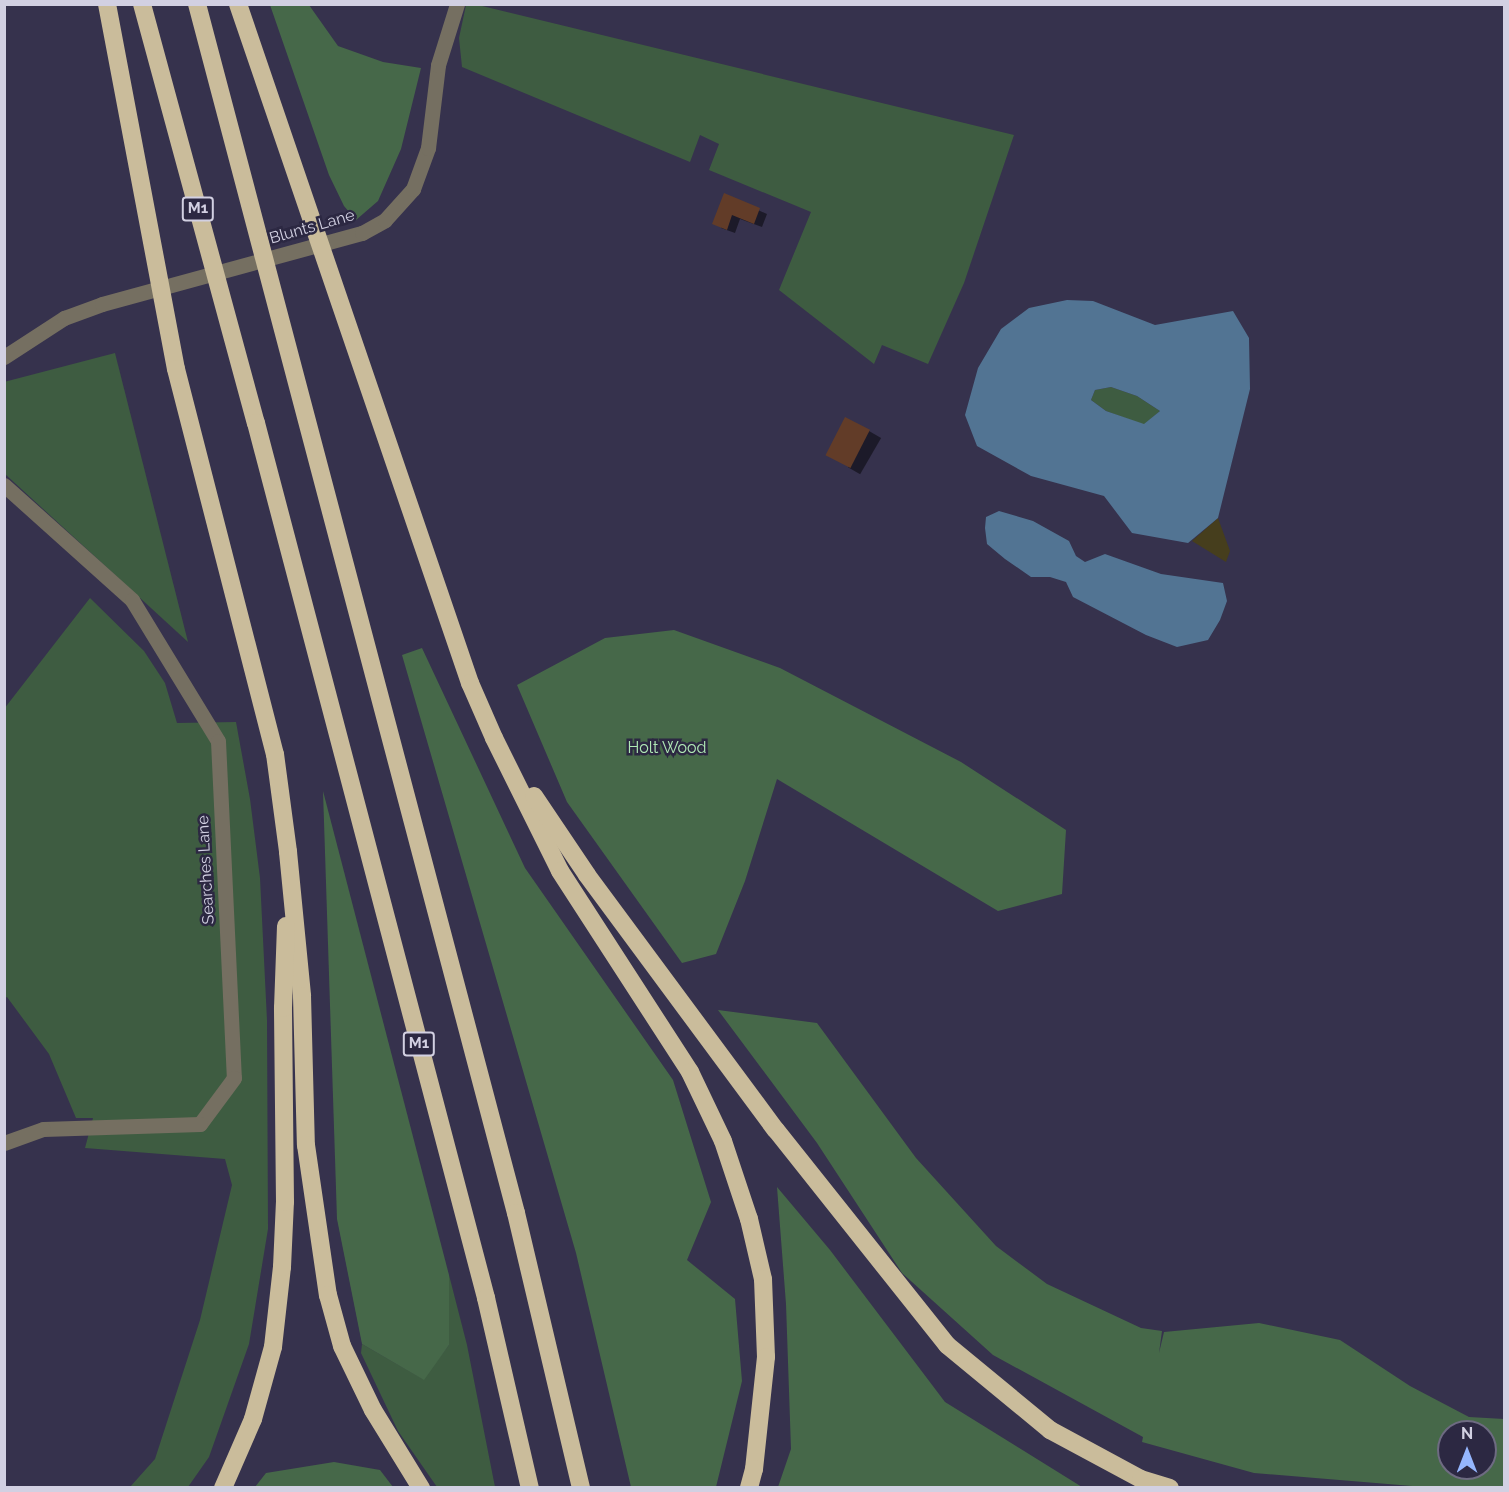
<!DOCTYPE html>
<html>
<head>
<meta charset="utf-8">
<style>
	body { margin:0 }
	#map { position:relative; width:1509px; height:1492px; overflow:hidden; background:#36324d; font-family:Raleway,sans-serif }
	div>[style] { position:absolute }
	.green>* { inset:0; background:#3e5c41 }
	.forest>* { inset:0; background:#466849 }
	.sand>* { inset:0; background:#463e1d }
	.water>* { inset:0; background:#527493 }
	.shadow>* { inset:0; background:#0007; transform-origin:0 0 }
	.building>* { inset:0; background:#623c28; transform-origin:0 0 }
	.minor>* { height:15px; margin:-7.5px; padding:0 7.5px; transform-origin:7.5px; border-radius:7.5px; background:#756f61 }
	.highway>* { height:18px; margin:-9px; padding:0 9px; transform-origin:9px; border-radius:9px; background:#cabc9b }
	span { translate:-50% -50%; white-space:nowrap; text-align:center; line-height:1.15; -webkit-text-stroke:5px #2c2842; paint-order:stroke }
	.shield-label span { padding:2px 4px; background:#2c2842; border:2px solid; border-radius:4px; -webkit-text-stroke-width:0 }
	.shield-label { font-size:15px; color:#d2d0e2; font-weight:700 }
	.street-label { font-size:16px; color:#d2d0e2 }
	.park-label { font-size:16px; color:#b0e9b5 }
	.frame { position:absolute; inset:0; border:6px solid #d2d0e2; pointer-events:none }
	.north { position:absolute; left:1437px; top:1420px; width:60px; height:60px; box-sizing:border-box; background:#2c2842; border:2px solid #6e6b82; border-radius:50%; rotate:0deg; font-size:16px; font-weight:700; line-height:24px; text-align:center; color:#d2d0e2 }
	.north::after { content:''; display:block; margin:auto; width:21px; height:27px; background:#95b6fd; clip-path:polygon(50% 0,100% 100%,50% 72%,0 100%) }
</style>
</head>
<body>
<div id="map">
	<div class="green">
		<div style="clip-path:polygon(466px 5px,478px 5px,1014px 135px,964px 283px,928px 364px,882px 345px,874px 364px,779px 290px,811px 212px,709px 170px,719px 144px,700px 135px,690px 162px,462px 67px,459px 38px)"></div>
		<div style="clip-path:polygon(115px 353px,188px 642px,5px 474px,4px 382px)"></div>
		<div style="clip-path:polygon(1111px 387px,1137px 396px,1160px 411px,1144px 425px,1106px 411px,1091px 400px,1095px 390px)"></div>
		<div style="clip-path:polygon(90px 598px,144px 651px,165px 683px,177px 723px,236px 722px,250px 799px,260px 878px,267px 1020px,268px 1229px,249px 1344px,209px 1457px,188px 1487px,130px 1487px,155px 1459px,200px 1320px,232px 1185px,225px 1159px,85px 1148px,93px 1118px,76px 1118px,49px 1054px,7px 997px,5px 998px,4px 709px)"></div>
		<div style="clip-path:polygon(449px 1275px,467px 1345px,495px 1487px,437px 1487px,398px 1431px,361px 1353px,362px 1344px,423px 1379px,449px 1345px)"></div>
	</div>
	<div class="forest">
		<div style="clip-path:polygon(270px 5px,309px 5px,338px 46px,383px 62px,421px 68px,401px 149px,378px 201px,356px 220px,344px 206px,329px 175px)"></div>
		<div style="clip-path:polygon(674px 630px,780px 668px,961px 762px,1066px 830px,1062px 894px,998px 911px,777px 779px,745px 881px,716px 954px,682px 963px,567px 802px,517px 685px,605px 638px)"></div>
		<div style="clip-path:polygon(422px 648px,525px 868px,673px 1080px,711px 1202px,687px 1260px,735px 1299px,742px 1381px,716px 1487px,631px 1487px,576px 1253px,402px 655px)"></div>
		<div style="clip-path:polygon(323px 791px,449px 1275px,449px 1345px,424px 1380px,362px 1344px,337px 1219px)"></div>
		<div style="clip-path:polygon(evenodd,718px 1010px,817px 1023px,916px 1158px,996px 1246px,1047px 1284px,1141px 1328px,1162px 1331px,1159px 1353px,1164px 1332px,1259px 1323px,1340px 1340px,1410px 1386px,1469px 1417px,1504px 1419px,1504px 1487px,1424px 1487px,1254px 1473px,1142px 1442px,1143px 1437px,993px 1355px,902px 1273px,817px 1143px,718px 1010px,1449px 1432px,1485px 1432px,1485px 1468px,1449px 1468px,1449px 1432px)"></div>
		<div style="clip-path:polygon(777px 1187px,830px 1250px,945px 1402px,1082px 1487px,778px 1487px,791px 1449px,786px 1304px)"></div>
		<div style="clip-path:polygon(334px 1462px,380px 1470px,393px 1487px,255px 1487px,266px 1473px)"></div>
	</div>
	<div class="sand">
		<div style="clip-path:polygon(1218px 518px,1230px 551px,1226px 562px,1192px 541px)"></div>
	</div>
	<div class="water">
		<div style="clip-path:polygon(evenodd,1067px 300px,1093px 301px,1155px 325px,1233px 311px,1249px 338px,1250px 389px,1218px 518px,1188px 543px,1132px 533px,1104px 496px,1031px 476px,977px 446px,965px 415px,978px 368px,1001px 329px,1029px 308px,1067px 300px,1111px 387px,1137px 396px,1160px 411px,1144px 424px,1106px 411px,1091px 400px,1095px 390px,1111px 387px)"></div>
		<div style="clip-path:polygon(999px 511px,1033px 521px,1069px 541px,1076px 556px,1085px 562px,1105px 554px,1161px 574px,1223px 583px,1227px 601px,1220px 620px,1208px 640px,1177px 647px,1146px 635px,1073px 597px,1066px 582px,1050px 577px,1031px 577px,1005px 559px,987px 544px,985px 528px,986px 517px)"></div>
	</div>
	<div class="shadow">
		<div style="clip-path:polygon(725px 195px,767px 214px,762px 227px,740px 219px,735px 233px,721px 228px)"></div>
		<div style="left:869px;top:431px;width:14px;height:42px;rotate:30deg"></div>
	</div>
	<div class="building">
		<div style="clip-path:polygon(724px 193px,760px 208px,754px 224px,732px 215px,727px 230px,712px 224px)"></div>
		<div style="left:845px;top:417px;width:28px;height:43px;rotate:27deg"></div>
	</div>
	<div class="minor">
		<div style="left:4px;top:357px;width:72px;rotate:-33deg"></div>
		<div style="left:64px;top:318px;width:40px;rotate:-20.2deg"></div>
		<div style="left:102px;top:304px;width:270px;rotate:-15.3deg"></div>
		<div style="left:362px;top:233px;width:26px;rotate:-29deg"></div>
		<div style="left:385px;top:220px;width:42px;rotate:-47.9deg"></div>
		<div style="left:413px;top:189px;width:44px;rotate:-69.9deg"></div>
		<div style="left:428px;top:148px;width:84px;rotate:-83.1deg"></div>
		<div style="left:438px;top:65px;width:64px;rotate:-72.7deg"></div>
		<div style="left:4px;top:485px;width:172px;rotate:41.9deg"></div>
		<div style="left:132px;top:600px;width:165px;rotate:58.6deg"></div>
		<div style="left:218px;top:741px;width:337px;rotate:87.3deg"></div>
		<div style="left:234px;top:1078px;width:57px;rotate:126.5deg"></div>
		<div style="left:200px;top:1124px;width:157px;rotate:178.2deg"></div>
		<div style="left:43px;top:1129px;width:41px;rotate:160.3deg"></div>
	</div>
	<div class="highway">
		<div style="left:107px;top:4px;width:371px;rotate:79.3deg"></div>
		<div style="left:176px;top:369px;width:398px;rotate:75.6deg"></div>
		<div style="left:275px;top:754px;width:99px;rotate:82.4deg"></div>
		<div style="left:288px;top:852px;width:145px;rotate:84.4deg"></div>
		<div style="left:302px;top:996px;width:149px;rotate:88.5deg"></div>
		<div style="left:306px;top:1145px;width:152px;rotate:81.7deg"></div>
		<div style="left:328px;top:1295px;width:53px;rotate:74.6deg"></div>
		<div style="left:342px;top:1346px;width:71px;rotate:64.2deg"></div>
		<div style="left:373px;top:1410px;width:92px;rotate:58.4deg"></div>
		<div style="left:142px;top:4px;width:434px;rotate:74.8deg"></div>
		<div style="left:256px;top:423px;width:905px;rotate:75.27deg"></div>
		<div style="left:486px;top:1298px;width:195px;rotate:77deg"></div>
		<div style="left:197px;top:4px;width:1250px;rotate:75.22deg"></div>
		<div style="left:516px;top:1213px;width:283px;rotate:76.7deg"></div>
		<div style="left:238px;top:4px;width:718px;rotate:71.14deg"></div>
		<div style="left:470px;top:683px;width:60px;rotate:66.4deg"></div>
		<div style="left:494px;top:738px;width:148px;rotate:63.6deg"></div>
		<div style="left:560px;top:871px;width:239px;rotate:57.1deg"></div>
		<div style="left:690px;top:1072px;width:76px;rotate:64.4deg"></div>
		<div style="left:723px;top:1141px;width:82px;rotate:71.6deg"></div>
		<div style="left:749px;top:1219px;width:62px;rotate:76.9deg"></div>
		<div style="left:763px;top:1279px;width:78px;rotate:87.8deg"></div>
		<div style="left:766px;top:1357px;width:113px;rotate:96.1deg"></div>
		<div style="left:754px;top:1469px;width:20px;rotate:105deg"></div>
		<div style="left:534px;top:796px;width:95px;rotate:56.1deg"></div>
		<div style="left:587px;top:875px;width:317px;rotate:53.5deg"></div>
		<div style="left:776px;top:1130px;width:275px;rotate:51.5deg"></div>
		<div style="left:947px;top:1345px;width:134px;rotate:39.5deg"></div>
		<div style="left:1050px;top:1430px;width:103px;rotate:28.3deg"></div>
		<div style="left:1141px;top:1479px;width:30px;rotate:17deg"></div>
		<div style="left:223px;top:1488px;width:75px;rotate:-66.5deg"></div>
		<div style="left:253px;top:1419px;width:75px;rotate:-74.5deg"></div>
		<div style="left:273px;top:1347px;width:81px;rotate:-83.6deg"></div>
		<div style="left:282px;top:1267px;width:65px;rotate:-87.4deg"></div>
		<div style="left:285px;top:1202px;width:194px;rotate:-90.6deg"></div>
		<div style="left:283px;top:1008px;width:82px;rotate:-87.9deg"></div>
	</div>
	<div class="shield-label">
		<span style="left:198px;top:209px">M1</span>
		<span style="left:419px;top:1044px">M1</span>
	</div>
	<div class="street-label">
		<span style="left:312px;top:227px;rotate:-16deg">Blunts Lane</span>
		<span style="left:206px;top:870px;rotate:-93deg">Searches Lane</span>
	</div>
	<div class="park-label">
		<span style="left:667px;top:748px">Holt Wood</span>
	</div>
	<div class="frame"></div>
	<div class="north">N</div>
</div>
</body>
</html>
